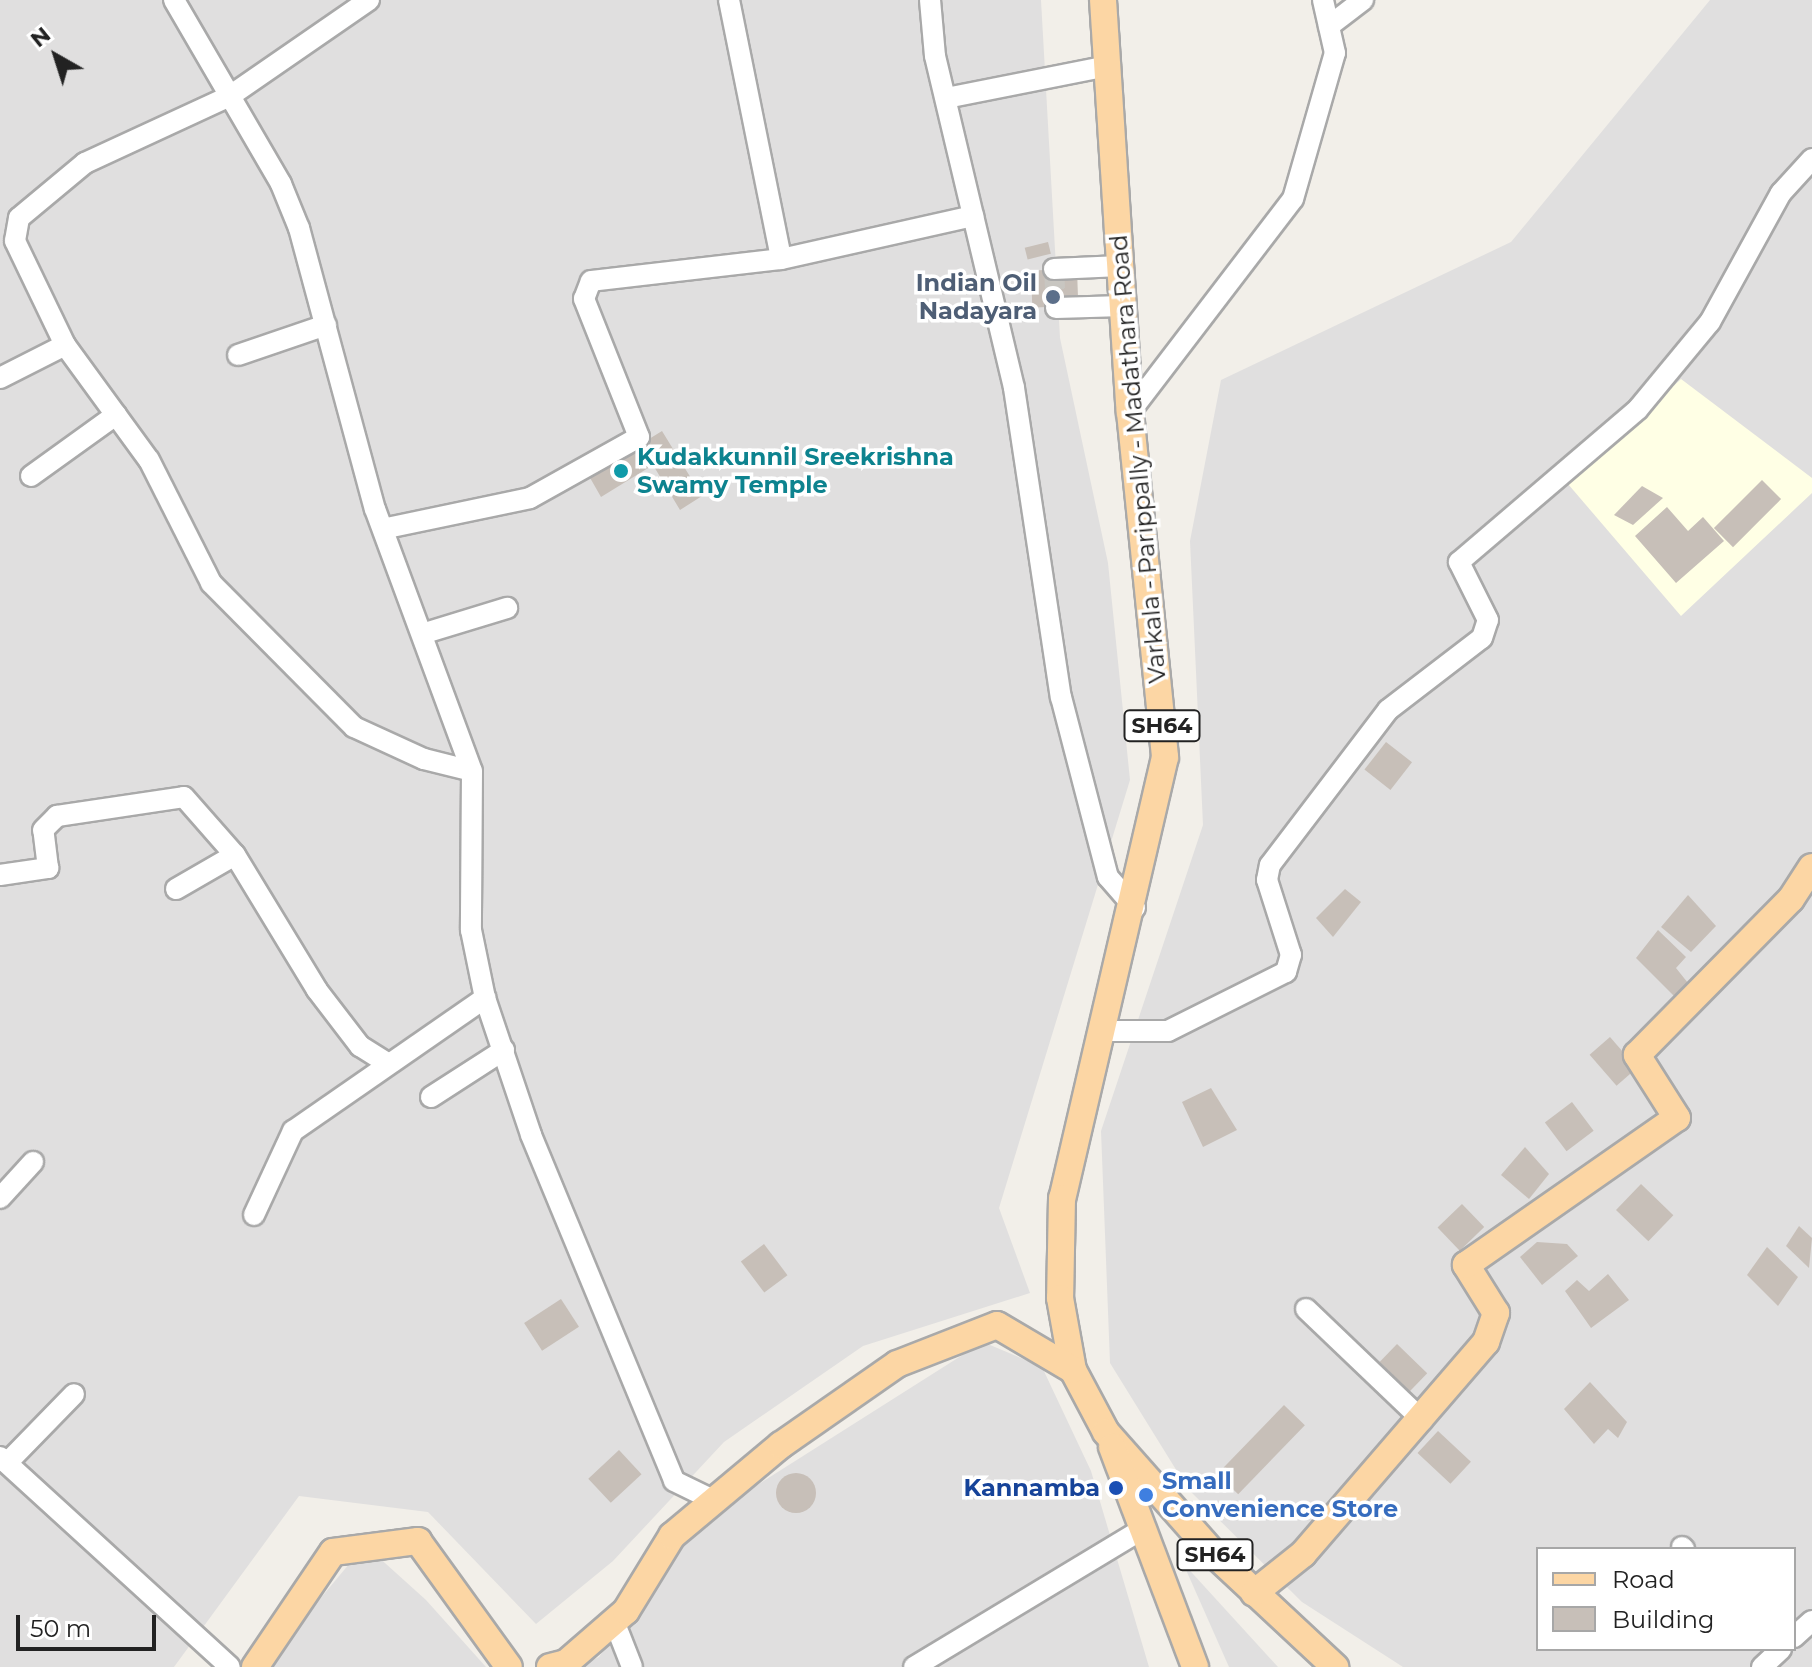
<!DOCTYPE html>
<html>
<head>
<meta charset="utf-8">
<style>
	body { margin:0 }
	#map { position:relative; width:1812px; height:1667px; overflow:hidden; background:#f2efe9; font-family:Montserrat,sans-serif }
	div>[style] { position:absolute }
	.residential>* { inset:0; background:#e0dfdf }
	.education>* { inset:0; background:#ffffe5 }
	.building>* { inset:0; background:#c7bfb8; transform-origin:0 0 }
	.round { border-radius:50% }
	.minor-tunnel>* { height:20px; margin-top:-10px; transform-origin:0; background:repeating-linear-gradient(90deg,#c8c6c1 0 20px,transparent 0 30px) }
	.roads { filter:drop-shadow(2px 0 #a9a9a9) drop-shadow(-2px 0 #a9a9a9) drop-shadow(0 2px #a9a9a9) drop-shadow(0 -2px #a9a9a9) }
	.minor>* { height:20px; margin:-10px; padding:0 10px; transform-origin:10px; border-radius:10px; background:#fff }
	.major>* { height:26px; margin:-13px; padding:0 13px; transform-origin:13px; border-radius:13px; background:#fcd6a4 }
	.dots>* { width:22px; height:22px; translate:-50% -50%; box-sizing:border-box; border:4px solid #fff; border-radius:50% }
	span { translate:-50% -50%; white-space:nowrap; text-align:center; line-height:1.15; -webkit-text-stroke:7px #fff; paint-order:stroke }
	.shield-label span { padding:2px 6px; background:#fff; border:2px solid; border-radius:6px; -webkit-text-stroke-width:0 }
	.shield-label { font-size:22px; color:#222; font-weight:700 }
	.service-label { font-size:24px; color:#4e5e75; font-weight:700 }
	.right { translate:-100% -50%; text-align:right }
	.culture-label { font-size:24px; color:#0d838f; font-weight:700 }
	.left { translate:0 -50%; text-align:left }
	.street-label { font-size:24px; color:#222 }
	.shop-label { font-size:24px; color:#366cbe; font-weight:700 }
	.transit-label { font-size:24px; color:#164399; font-weight:700 }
	.legend { position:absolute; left:1536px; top:1547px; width:260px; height:104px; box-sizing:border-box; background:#fff; border:2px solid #a7a7a7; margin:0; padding:10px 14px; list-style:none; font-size:24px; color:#222 }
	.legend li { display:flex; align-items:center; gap:16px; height:40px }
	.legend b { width:40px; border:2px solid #a7a7a7 }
	.north { position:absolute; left:16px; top:16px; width:80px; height:80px; -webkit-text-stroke:6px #fff; paint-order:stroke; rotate:321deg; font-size:22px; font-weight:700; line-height:32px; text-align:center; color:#222 }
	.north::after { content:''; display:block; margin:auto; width:28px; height:36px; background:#222; clip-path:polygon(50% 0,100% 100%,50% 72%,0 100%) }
	.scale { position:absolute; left:16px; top:1615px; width:140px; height:36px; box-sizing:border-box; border:4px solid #222; border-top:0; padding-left:10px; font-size:24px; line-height:28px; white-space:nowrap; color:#222; -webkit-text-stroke:6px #fff; paint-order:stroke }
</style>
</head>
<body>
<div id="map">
	<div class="residential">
		<div style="clip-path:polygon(0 0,1041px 0,1060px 338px,1108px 563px,1130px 780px,999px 1208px,1030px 1293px,863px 1346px,724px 1442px,613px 1561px,536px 1624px,428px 1512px,299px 1496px,174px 1667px,0 1667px)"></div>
		<div style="clip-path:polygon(evenodd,1710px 0,1812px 0,1812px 1667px,1403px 1667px,1302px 1602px,1188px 1489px,1110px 1363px,1101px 1131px,1203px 825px,1190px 541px,1221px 380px,1511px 242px,1710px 0,1538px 1549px,1794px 1549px,1794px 1649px,1538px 1649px,1538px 1549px)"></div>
		<div style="clip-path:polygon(983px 1342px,1042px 1367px,1091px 1471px,1149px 1667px,578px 1667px,599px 1657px,688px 1529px)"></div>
		<div style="clip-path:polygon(365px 1545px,426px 1600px,486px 1667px,263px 1667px)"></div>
		<div style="clip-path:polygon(1183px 1563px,1278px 1667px,1229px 1667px)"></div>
	</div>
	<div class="education">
		<div style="clip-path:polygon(1681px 379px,1812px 478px,1812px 493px,1681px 616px,1568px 484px)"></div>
	</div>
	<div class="building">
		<div style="left:1048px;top:242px;width:12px;height:24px;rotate:76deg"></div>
		<div style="left:1077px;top:269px;width:37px;height:46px;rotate:88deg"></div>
		<div style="clip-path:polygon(662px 431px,702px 496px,680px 510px,653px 465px,601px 497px,589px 476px)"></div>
		<div style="left:1762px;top:480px;width:27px;height:68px;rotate:45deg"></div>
		<div style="clip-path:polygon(1642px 486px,1663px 498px,1633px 525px,1614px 515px)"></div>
		<div style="clip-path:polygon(1667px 507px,1688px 531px,1703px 517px,1724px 541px,1676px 583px,1635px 536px)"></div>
		<div style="left:1386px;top:742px;width:33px;height:35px;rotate:38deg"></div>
		<div style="clip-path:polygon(1345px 889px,1361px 902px,1333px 937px,1316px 918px)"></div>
		<div style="clip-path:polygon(1688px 895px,1716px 926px,1691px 952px,1661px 927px)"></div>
		<div style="clip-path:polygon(1658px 930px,1686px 957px,1676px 968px,1688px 983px,1675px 997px,1636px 958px)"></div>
		<div style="left:1610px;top:1037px;width:41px;height:27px;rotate:49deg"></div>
		<div style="clip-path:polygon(1211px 1088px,1237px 1130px,1203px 1147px,1182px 1102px)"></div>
		<div style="left:1572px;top:1102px;width:36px;height:34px;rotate:53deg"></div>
		<div style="clip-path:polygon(1525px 1147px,1549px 1174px,1529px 1199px,1501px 1175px)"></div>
		<div style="left:1641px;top:1184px;width:45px;height:36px;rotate:44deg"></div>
		<div style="left:1462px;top:1204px;width:32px;height:34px;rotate:46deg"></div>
		<div style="clip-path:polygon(1799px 1226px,1812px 1238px,1809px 1268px,1786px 1246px)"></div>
		<div style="clip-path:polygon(1537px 1242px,1567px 1244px,1578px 1256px,1542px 1285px,1520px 1257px)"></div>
		<div style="left:764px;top:1244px;width:39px;height:29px;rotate:53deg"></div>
		<div style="clip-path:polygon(1767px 1247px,1798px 1277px,1778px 1306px,1747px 1275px)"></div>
		<div style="clip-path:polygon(1608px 1274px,1629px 1300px,1591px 1328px,1565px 1291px,1577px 1280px,1589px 1291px)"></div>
		<div style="left:561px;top:1299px;width:33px;height:44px;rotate:57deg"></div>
		<div style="left:1397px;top:1344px;width:42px;height:25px;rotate:44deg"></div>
		<div style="clip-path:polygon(1590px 1382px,1627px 1422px,1618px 1438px,1608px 1429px,1594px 1444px,1564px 1409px)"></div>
		<div style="left:1284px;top:1405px;width:29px;height:96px;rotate:44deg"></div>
		<div style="left:1438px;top:1431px;width:45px;height:30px;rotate:43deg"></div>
		<div style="left:619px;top:1450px;width:33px;height:42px;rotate:47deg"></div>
		<div class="round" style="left:776px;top:1473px;width:40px;height:40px"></div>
	</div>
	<div class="minor-tunnel">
		<div style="left:1054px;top:269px;width:39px;rotate:87deg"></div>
	</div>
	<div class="roads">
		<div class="minor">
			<div style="left:174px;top:0;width:213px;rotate:59.8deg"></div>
			<div style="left:281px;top:184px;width:48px;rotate:67.8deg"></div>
			<div style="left:299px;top:228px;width:291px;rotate:74.9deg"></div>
			<div style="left:375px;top:509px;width:279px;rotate:69.7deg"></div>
			<div style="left:472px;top:771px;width:159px;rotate:90.4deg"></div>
			<div style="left:471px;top:930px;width:69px;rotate:78.4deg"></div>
			<div style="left:485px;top:998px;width:145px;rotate:71.4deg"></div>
			<div style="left:531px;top:1135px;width:374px;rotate:67.5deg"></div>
			<div style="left:674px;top:1481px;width:46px;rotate:26deg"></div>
			<div style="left:369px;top:0;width:169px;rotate:145.4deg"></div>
			<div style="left:230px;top:96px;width:160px;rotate:155.2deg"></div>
			<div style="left:85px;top:163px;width:86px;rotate:140.2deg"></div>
			<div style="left:19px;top:218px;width:23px;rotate:100deg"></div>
			<div style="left:15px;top:241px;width:115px;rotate:64.3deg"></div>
			<div style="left:65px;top:345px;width:142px;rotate:53.9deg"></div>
			<div style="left:149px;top:460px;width:138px;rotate:63.2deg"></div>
			<div style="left:211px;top:583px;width:203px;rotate:45.2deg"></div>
			<div style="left:354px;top:727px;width:77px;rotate:24.6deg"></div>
			<div style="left:424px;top:759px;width:49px;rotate:14deg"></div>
			<div style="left:729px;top:0;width:264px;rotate:78.6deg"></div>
			<div style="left:930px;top:0;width:56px;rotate:84.9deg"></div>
			<div style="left:935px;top:56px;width:341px;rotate:76.6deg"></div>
			<div style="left:1014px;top:388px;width:313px;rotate:81.4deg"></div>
			<div style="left:1061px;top:697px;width:186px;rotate:75.4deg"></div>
			<div style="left:1108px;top:877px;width:41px;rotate:48.9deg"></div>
			<div style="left:1329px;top:26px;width:43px;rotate:-37.4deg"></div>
			<div style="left:946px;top:98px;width:164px;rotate:-11.2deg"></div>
			<div style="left:1054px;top:269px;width:66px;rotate:-2.6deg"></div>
			<div style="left:1056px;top:308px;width:67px;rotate:-1.7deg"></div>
			<div style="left:238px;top:355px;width:93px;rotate:-18.8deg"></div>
			<div style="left:0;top:378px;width:73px;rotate:-26.9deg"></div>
			<div style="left:1130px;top:412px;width:268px;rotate:-52.6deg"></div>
			<div style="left:1293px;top:199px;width:152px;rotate:-74deg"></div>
			<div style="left:1335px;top:53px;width:54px;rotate:-102.8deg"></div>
			<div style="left:31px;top:476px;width:105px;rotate:-35.7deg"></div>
			<div style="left:387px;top:528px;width:146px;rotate:-11.8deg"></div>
			<div style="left:530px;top:498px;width:125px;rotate:-29.2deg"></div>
			<div style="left:639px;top:437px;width:149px;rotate:-111.7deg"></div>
			<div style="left:584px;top:299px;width:19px;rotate:-69deg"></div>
			<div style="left:591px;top:281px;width:191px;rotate:-6.6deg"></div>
			<div style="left:781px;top:259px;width:197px;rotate:-12.6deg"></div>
			<div style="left:425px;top:633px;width:86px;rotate:-17deg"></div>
			<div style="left:0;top:875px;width:49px;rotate:-8.3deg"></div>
			<div style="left:48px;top:868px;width:38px;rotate:-97deg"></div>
			<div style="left:43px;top:830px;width:20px;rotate:-45deg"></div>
			<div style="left:57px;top:816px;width:128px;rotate:-8.5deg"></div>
			<div style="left:184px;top:797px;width:77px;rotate:48.7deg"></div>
			<div style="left:235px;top:855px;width:158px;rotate:58.7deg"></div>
			<div style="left:317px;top:990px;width:71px;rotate:52.5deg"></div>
			<div style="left:360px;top:1046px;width:31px;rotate:32deg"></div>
			<div style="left:176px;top:889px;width:68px;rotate:-30deg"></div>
			<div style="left:1104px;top:1031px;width:64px"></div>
			<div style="left:1168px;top:1031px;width:132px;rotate:-26.6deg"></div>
			<div style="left:1286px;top:972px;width:18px;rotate:-74deg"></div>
			<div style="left:1291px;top:955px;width:79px;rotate:-107.7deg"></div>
			<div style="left:1267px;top:880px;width:15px;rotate:-79deg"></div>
			<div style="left:1270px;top:865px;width:195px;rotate:-52.7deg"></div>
			<div style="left:1388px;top:710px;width:118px;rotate:-37.5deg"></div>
			<div style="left:1482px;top:638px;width:19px;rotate:-72deg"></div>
			<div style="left:1488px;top:620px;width:65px;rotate:-116.6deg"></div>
			<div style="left:1459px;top:562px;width:235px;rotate:-40.5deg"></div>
			<div style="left:1638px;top:409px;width:113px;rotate:-50.4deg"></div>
			<div style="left:1710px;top:322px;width:147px;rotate:-61.2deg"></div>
			<div style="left:1781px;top:193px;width:46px;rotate:-47.6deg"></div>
			<div style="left:431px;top:1097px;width:87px;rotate:-32.8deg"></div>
			<div style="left:0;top:1198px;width:49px;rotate:-47.5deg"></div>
			<div style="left:254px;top:1215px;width:93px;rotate:-65.1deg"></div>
			<div style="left:293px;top:1131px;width:234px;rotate:-34.7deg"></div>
			<div style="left:1306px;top:1309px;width:161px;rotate:43.7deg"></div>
			<div style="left:0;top:1457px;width:311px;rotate:42.4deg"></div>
			<div style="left:7px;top:1463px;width:96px;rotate:-45.8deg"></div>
			<div style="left:1682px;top:1547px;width:3px;rotate:45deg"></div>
			<div style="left:614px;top:1621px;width:49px;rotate:68.6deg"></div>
			<div style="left:1794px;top:1637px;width:24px;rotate:-42deg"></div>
			<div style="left:914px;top:1667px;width:267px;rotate:-31.1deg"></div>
			<div style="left:1762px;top:1667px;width:26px;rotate:-43deg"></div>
		</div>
		<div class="major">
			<div style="left:1103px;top:0;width:413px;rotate:86.3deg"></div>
			<div style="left:1130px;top:412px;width:347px;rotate:84.2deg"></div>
			<div style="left:1165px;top:757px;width:453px;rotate:103.1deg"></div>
			<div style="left:1062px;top:1198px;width:100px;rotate:91.1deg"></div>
			<div style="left:1060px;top:1298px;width:73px;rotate:79.8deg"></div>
			<div style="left:1073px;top:1370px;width:70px;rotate:62deg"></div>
			<div style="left:1106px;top:1432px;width:163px;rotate:48.5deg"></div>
			<div style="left:1214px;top:1554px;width:166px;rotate:43deg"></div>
			<div style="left:1112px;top:1447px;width:235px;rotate:69.3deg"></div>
			<div style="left:1254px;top:1593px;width:63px;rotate:-38.5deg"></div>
			<div style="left:1303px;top:1554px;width:280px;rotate:-49.2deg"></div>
			<div style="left:1486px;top:1342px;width:31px;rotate:-71deg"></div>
			<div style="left:1496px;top:1313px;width:57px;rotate:-122deg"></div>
			<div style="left:1466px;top:1265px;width:257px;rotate:-34.9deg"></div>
			<div style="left:1677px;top:1118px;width:75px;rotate:-122.4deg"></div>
			<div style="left:1637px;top:1055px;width:219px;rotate:-45.4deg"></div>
			<div style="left:1791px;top:899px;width:38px;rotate:-57deg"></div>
			<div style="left:255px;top:1667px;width:139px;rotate:-55.9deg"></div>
			<div style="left:333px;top:1552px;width:86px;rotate:-7.4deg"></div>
			<div style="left:418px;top:1541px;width:155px;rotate:54.2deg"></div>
			<div style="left:550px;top:1667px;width:16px;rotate:-14deg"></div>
			<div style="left:566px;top:1663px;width:79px;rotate:-40.9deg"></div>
			<div style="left:626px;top:1611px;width:88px;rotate:-58.5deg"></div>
			<div style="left:672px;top:1536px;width:142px;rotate:-39.9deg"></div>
			<div style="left:781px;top:1445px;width:141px;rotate:-34.9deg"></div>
			<div style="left:897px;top:1364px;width:107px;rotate:-21.3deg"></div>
			<div style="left:997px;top:1325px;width:88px;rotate:30.6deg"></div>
		</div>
	</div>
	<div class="dots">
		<div style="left:1053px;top:297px;background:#5c6f8a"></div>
		<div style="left:621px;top:471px;background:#0f9aa8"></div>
		<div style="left:1116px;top:1488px;background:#1a4fb4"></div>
		<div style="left:1146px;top:1495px;background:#3f7fe0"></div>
	</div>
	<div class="shield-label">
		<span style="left:1162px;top:726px">SH64</span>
		<span style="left:1215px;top:1555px">SH64</span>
	</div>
	<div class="service-label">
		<span class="right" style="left:1037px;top:297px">Indian Oil<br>Nadayara</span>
	</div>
	<div class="culture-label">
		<span class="left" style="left:637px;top:471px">Kudakkunnil Sreekrishna<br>Swamy Temple</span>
	</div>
	<div class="street-label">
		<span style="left:1138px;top:459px;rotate:-95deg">Varkala - Parippally - Madathara Road</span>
	</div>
	<div class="shop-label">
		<span class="left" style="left:1162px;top:1495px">Small<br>Convenience Store</span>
	</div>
	<div class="transit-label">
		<span class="right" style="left:1100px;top:1488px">Kannamba</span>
	</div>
	<ul class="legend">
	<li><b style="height:10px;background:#fcd6a4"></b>Road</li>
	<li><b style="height:22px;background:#c7bfb8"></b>Building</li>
	</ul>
	<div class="north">N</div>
	<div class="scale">50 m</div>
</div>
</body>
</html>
